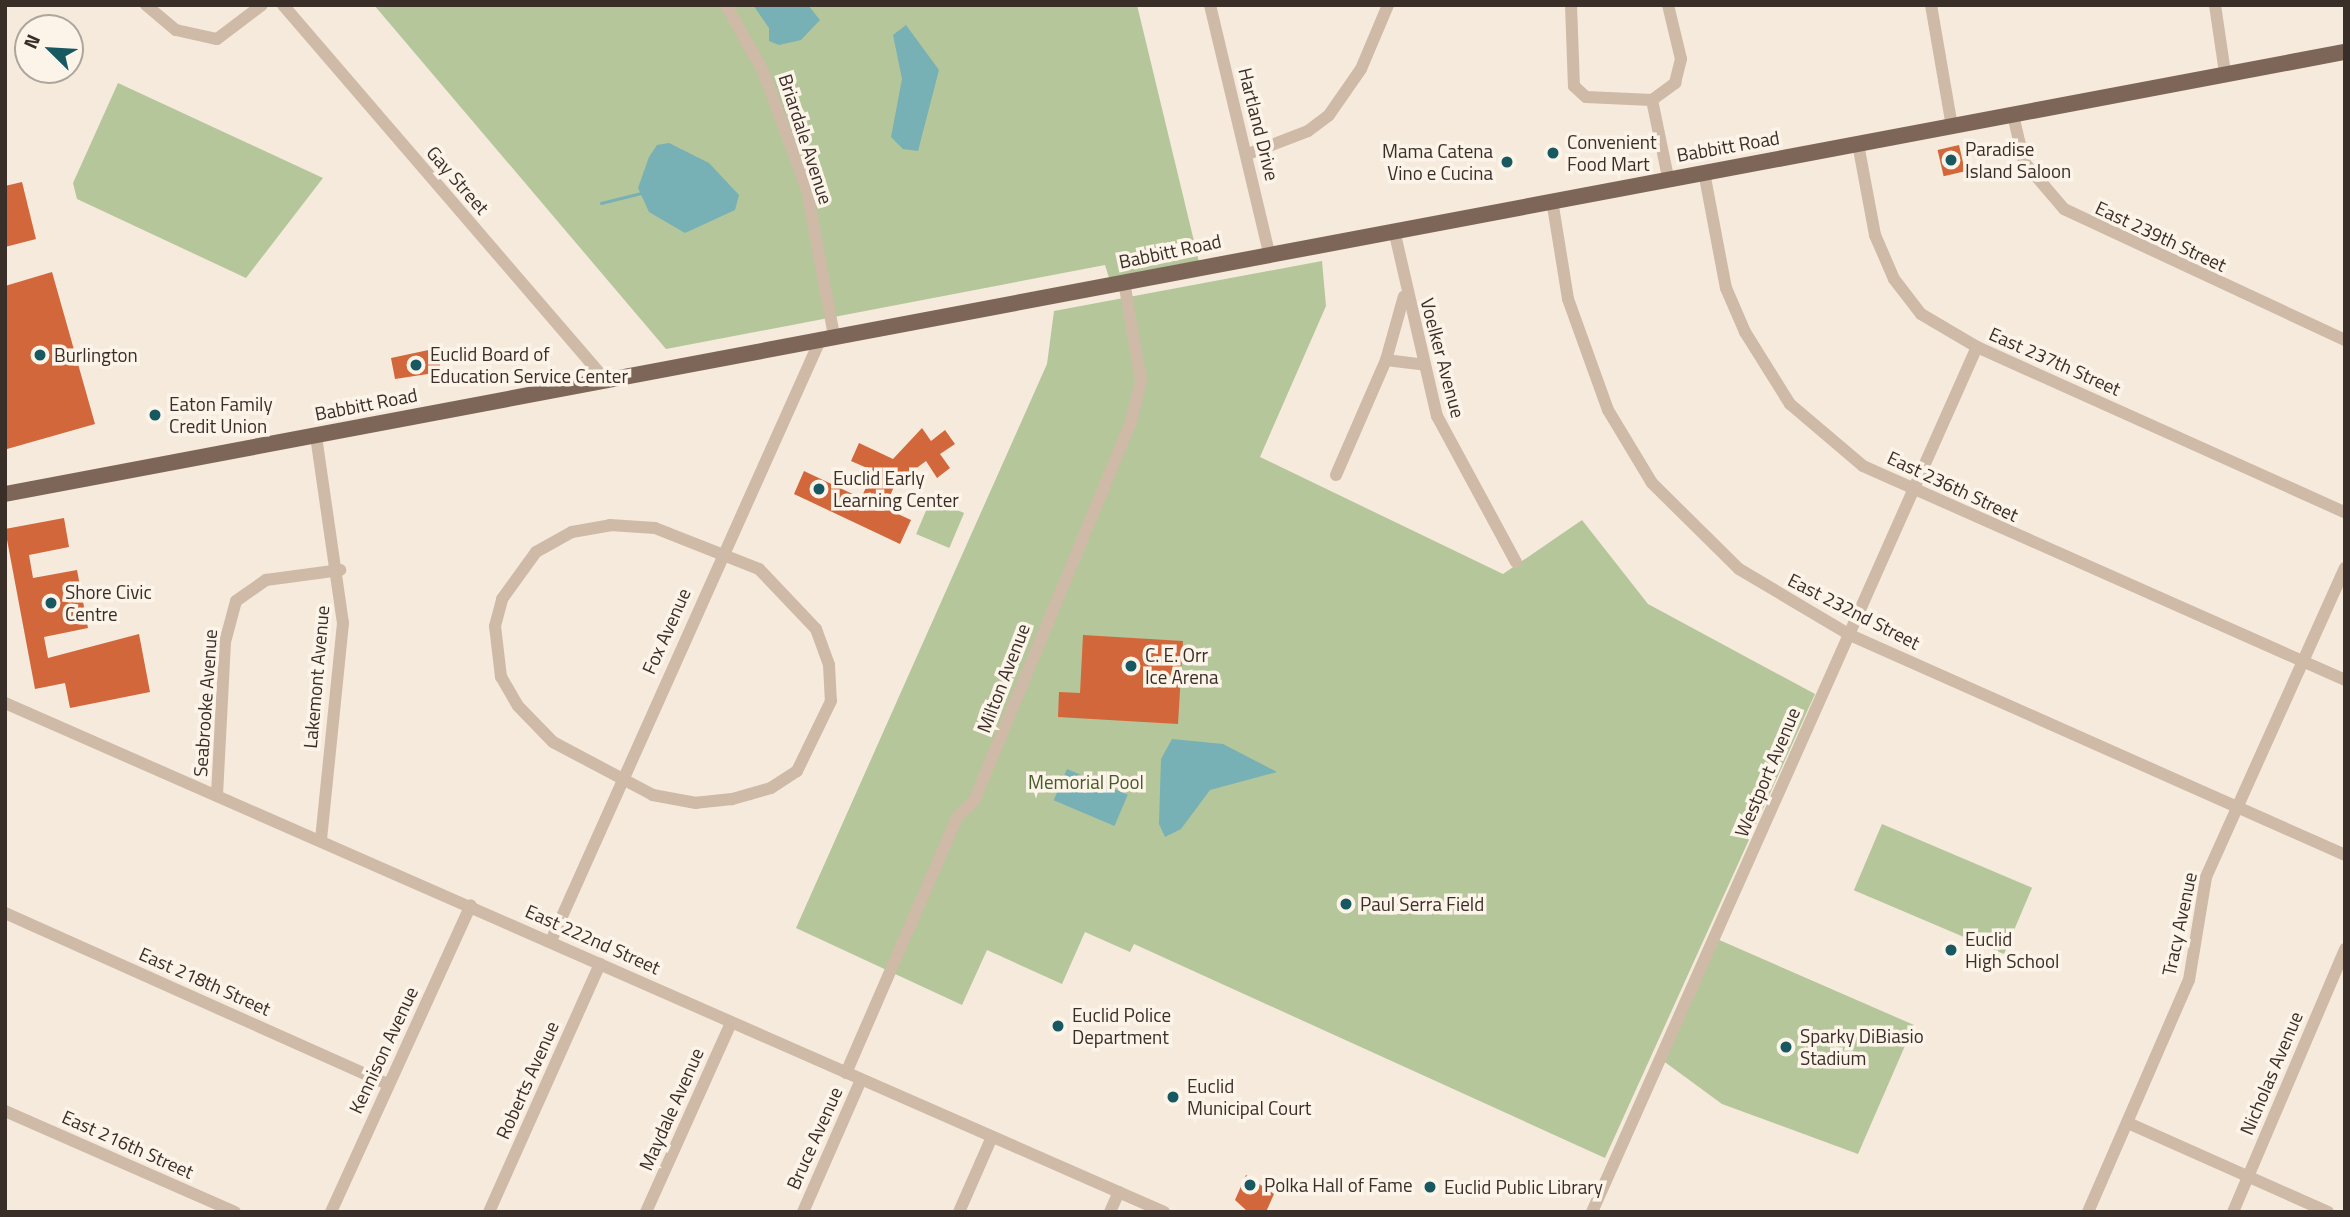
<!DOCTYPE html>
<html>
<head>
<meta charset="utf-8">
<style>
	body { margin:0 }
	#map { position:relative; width:2350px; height:1217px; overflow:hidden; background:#f5eadc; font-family:"Titillium Web",sans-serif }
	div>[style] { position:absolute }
	.green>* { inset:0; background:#b5c69a; transform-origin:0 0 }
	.water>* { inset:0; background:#77b0b5; transform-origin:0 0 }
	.stream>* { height:2.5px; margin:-1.25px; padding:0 1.25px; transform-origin:1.25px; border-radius:1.25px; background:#77b0b5 }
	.building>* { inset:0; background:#d3673c; transform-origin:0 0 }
	.minor>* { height:12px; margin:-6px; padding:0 6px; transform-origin:6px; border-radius:6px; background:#cebaa6 }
	.major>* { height:16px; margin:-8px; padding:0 8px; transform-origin:8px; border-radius:8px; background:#7d6657 }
	.dots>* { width:19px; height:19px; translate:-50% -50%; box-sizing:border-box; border:4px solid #fcf4e9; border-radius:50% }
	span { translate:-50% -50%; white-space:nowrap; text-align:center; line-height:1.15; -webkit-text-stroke:7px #fcf4e9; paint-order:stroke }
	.street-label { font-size:19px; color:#3a2e28 }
	.poi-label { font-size:19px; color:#3a2e28 }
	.left { translate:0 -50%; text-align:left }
	.right { translate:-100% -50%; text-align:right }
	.park-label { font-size:19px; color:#465b29 }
	.frame { position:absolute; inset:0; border:7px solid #3a2e28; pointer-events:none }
	.north { position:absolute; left:14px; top:14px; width:70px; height:70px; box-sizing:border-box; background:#fcf4e9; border:2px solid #aea59c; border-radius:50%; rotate:294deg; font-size:19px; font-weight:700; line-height:28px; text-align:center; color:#3a2e28 }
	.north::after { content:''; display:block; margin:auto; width:24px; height:32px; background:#185860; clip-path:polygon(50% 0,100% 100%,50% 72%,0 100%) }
</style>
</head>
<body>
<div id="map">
	<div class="green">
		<div style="clip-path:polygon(374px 5px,1137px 5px,1200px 266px,1111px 284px,1105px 265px,666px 349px)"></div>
		<div style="clip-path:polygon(118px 83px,323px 178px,246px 278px,77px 199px,73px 183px)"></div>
		<div style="clip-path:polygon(1322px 261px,1326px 306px,1260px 457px,1503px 574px,1582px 520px,1648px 604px,1815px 694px,1605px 1158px,1134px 944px,1130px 952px,1085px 932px,1062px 984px,987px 950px,962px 1005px,796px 928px,1047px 364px,1054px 311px)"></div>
		<div style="left:931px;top:499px;width:36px;height:38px;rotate:23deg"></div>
		<div style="left:1882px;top:824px;width:163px;height:72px;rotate:23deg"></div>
		<div style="clip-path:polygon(1717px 939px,1914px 1025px,1858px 1154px,1722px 1104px,1662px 1060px)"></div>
	</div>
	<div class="water">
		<div style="clip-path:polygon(753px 5px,808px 5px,820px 20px,801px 40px,779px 45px,769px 41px,769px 28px)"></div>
		<div style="clip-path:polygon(906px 25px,939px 70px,918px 151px,903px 149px,891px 137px,902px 79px,893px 35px)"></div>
		<div style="clip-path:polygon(669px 143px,709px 163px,739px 195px,735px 210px,685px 233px,649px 212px,638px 188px,649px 157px,657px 145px)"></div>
		<div style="clip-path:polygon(1172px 739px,1223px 744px,1277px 772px,1210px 790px,1181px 829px,1165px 837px,1159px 824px,1161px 759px)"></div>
		<div style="left:1067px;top:769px;width:66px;height:34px;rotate:23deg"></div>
	</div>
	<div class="stream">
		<div style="left:601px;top:203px;width:41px;rotate:-14deg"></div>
	</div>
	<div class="building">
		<div style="left:1959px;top:145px;width:27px;height:22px;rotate:77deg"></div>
		<div style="clip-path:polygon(22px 182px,36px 239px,5px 247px,5px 186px)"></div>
		<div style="clip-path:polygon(52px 272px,95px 424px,7px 449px,5px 286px)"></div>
		<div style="clip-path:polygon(438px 348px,441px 372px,395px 379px,391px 358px)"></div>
		<div style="clip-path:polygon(922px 428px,931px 441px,945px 430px,955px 444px,940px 454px,950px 468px,937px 478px,926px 461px,895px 484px,885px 508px,911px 520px,900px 544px,794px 494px,804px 471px,861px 498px,874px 471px,851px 461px,859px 443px,893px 459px)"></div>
		<div style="clip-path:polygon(64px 518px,69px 547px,29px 555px,33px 578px,77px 570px,88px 628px,44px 637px,48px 658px,139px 634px,150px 692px,70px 708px,65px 683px,35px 689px,5px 529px)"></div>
		<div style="clip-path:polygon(1083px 635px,1183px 641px,1178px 724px,1058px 717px,1059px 692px,1080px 693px)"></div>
		<div style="clip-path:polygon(1246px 1175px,1274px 1194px,1266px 1212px,1247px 1211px,1235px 1200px)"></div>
	</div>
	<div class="minor">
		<div style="left:146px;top:5px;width:39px;rotate:40deg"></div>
		<div style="left:176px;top:30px;width:42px;rotate:12.4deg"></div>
		<div style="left:217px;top:39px;width:56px;rotate:-37.1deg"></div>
		<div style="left:283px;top:5px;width:494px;rotate:49.3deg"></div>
		<div style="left:726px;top:5px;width:76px;rotate:60.7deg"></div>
		<div style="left:763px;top:71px;width:127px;rotate:69.7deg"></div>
		<div style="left:807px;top:190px;width:147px;rotate:79.5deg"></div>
		<div style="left:1210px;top:5px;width:254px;rotate:76.6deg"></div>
		<div style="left:1571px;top:5px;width:81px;rotate:87.9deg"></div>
		<div style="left:1574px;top:86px;width:16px;rotate:43deg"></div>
		<div style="left:1586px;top:97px;width:66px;rotate:2.6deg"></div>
		<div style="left:1652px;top:100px;width:29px;rotate:-36deg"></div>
		<div style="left:1675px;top:83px;width:25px;rotate:-76deg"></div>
		<div style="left:1681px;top:59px;width:56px;rotate:-103.5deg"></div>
		<div style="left:1931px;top:5px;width:123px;rotate:80.2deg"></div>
		<div style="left:2215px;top:5px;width:69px;rotate:81.6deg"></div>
		<div style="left:1652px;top:100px;width:79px;rotate:78.3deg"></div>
		<div style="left:2013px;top:115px;width:48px;rotate:76.8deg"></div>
		<div style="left:2024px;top:162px;width:62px;rotate:49.6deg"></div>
		<div style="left:2064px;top:209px;width:310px;rotate:25deg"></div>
		<div style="left:1858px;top:144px;width:93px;rotate:79.4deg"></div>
		<div style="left:1875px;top:235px;width:48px;rotate:66.6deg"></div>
		<div style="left:1894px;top:279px;width:44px;rotate:52.4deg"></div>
		<div style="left:1921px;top:314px;width:65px;rotate:30.5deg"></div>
		<div style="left:1977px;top:347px;width:403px;rotate:24.2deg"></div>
		<div style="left:1248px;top:154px;width:64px;rotate:-21deg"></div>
		<div style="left:1308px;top:131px;width:26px;rotate:-37deg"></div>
		<div style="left:1329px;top:115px;width:56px;rotate:-55.2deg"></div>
		<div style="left:1361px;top:69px;width:69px;rotate:-67.1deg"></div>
		<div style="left:1704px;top:172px;width:118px;rotate:79.3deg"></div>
		<div style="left:1726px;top:288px;width:48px;rotate:66.6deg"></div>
		<div style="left:1745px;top:332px;width:85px;rotate:58deg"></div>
		<div style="left:1790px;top:404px;width:96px;rotate:40.3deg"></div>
		<div style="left:1863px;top:466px;width:527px;rotate:23.94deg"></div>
		<div style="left:1552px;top:200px;width:100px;rotate:80.8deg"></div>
		<div style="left:1568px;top:299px;width:118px;rotate:70.2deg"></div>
		<div style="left:1608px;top:410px;width:85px;rotate:58.9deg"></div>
		<div style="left:1652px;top:483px;width:122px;rotate:44.7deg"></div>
		<div style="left:1739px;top:569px;width:129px;rotate:30.7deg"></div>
		<div style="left:1850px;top:635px;width:542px;rotate:23.96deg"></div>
		<div style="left:1394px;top:230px;width:191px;rotate:77deg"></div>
		<div style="left:1437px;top:416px;width:166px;rotate:61.6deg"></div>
		<div style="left:1386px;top:360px;width:38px;rotate:7deg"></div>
		<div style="left:316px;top:436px;width:189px;rotate:81.8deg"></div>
		<div style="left:343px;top:623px;width:218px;rotate:95.8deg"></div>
		<div style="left:1336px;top:475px;width:125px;rotate:-66.5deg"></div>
		<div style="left:1386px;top:360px;width:66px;rotate:-74.3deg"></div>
		<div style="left:610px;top:525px;width:45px;rotate:3.8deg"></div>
		<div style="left:655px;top:528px;width:112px;rotate:21.5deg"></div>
		<div style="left:759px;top:569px;width:83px;rotate:46.5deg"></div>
		<div style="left:816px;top:629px;width:38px;rotate:70deg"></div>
		<div style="left:829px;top:665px;width:36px;rotate:87deg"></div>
		<div style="left:831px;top:701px;width:78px;rotate:115.9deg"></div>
		<div style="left:797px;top:771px;width:31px;rotate:147deg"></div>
		<div style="left:771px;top:788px;width:41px;rotate:164.2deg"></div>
		<div style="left:732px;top:799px;width:36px;rotate:174deg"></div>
		<div style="left:696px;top:803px;width:44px;rotate:-169.5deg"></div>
		<div style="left:653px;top:795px;width:113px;rotate:-152.1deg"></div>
		<div style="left:553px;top:742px;width:50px;rotate:-134.2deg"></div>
		<div style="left:518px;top:706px;width:34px;rotate:-120deg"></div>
		<div style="left:501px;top:677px;width:51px;rotate:-96.7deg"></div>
		<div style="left:495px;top:626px;width:28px;rotate:-75deg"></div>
		<div style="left:502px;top:599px;width:58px;rotate:-54.1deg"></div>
		<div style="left:536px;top:552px;width:41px;rotate:-29.1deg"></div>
		<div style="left:572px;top:532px;width:39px;rotate:-10deg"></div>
		<div style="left:5px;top:703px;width:1266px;rotate:23.71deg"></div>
		<div style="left:217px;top:795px;width:153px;rotate:-87deg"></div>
		<div style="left:225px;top:642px;width:42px;rotate:-75deg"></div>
		<div style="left:236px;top:601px;width:37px;rotate:-35deg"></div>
		<div style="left:266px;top:580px;width:75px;rotate:-7.7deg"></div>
		<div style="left:5px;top:913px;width:419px;rotate:24.1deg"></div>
		<div style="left:551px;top:941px;width:661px;rotate:-65.88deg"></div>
		<div style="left:846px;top:1073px;width:280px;rotate:-66.5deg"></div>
		<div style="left:958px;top:816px;width:22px;rotate:-43deg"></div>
		<div style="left:974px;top:801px;width:407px;rotate:-67.5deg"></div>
		<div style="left:1130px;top:425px;width:45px;rotate:-76deg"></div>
		<div style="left:1141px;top:381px;width:100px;rotate:-99.7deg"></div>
		<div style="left:5px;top:1111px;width:251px;rotate:23.7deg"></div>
		<div style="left:2128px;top:1123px;width:219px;rotate:24deg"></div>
		<div style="left:331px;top:1212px;width:337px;rotate:-65.5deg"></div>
		<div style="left:489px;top:1212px;width:272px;rotate:-65.9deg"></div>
		<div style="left:646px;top:1212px;width:207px;rotate:-65.8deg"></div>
		<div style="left:803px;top:1212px;width:144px;rotate:-66.3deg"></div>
		<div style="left:959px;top:1212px;width:82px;rotate:-66.3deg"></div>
		<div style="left:1110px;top:1212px;width:22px;rotate:-66deg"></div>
		<div style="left:1592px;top:1212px;width:947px;rotate:-66.01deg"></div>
		<div style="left:2088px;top:1212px;width:253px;rotate:-66.5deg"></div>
		<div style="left:2189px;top:980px;width:104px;rotate:-80.6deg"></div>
		<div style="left:2206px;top:877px;width:339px;rotate:-65.8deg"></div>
		<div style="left:2233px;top:1212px;width:286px;rotate:-66.9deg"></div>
	</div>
	<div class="major">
		<div style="left:5px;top:494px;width:2381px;rotate:-10.7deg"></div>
	</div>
	<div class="dots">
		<div style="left:1553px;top:153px;background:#185860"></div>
		<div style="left:1951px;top:160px;background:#185860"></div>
		<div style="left:1507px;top:162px;background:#185860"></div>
		<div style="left:40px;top:355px;background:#185860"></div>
		<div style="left:416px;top:365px;background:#185860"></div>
		<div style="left:155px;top:415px;background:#185860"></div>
		<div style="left:819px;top:489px;background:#185860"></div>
		<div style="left:51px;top:603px;background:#185860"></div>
		<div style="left:1131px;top:666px;background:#185860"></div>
		<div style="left:1346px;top:904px;background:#185860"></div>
		<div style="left:1951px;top:950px;background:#185860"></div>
		<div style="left:1058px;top:1026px;background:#185860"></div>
		<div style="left:1786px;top:1047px;background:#185860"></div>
		<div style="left:1173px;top:1097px;background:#185860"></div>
		<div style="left:1250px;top:1185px;background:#185860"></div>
		<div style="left:1430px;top:1187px;background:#185860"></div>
	</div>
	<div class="street-label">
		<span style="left:1259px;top:124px;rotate:76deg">Hartland Drive</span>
		<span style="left:806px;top:139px;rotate:72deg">Briardale Avenue</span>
		<span style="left:1728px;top:146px;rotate:-10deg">Babbitt Road</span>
		<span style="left:458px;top:180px;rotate:49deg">Gay Street</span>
		<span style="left:2161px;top:236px;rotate:25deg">East 239th Street</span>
		<span style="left:1170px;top:251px;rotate:-12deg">Babbitt Road</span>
		<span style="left:1443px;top:358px;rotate:75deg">Voelker Avenue</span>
		<span style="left:2055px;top:361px;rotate:24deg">East 237th Street</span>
		<span style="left:366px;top:404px;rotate:-11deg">Babbitt Road</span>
		<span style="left:1953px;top:486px;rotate:25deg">East 236th Street</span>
		<span style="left:1854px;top:611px;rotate:27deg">East 232nd Street</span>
		<span style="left:666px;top:631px;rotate:-66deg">Fox Avenue</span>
		<span style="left:316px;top:677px;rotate:-85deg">Lakemont Avenue</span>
		<span style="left:1003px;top:678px;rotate:-69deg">Milton Avenue</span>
		<span style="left:205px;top:703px;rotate:-86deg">Seabrooke Avenue</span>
		<span style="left:1767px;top:772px;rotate:-67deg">Westport Avenue</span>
		<span style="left:2179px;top:924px;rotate:-78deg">Tracy Avenue</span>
		<span style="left:593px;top:939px;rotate:24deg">East 222nd Street</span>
		<span style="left:205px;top:981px;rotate:24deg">East 218th Street</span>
		<span style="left:383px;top:1050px;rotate:-65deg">Kennison Avenue</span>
		<span style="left:2271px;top:1073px;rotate:-67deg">Nicholas Avenue</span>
		<span style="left:527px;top:1080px;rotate:-66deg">Roberts Avenue</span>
		<span style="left:671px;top:1109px;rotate:-66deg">Maydale Avenue</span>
		<span style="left:814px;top:1138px;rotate:-66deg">Bruce Avenue</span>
		<span style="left:128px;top:1144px;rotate:24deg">East 216th Street</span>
	</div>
	<div class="poi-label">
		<span class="left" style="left:1567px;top:153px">Convenient<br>Food Mart</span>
		<span class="left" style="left:1965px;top:160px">Paradise<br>Island Saloon</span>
		<span class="right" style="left:1493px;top:162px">Mama Catena<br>Vino e Cucina</span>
		<span class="left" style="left:430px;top:365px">Euclid Board of<br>Education Service Center</span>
		<span class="left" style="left:54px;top:355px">Burlington</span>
		<span class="left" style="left:169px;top:415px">Eaton Family<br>Credit Union</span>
		<span class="left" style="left:833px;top:489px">Euclid Early<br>Learning Center</span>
		<span class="left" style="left:65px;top:603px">Shore Civic<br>Centre</span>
		<span class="left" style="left:1145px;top:666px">C. E. Orr<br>Ice Arena</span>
		<span class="left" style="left:1360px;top:904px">Paul Serra Field</span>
		<span class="left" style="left:1965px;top:950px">Euclid<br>High School</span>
		<span class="left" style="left:1072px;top:1026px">Euclid Police<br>Department</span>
		<span class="left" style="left:1800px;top:1047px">Sparky DiBiasio<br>Stadium</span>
		<span class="left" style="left:1187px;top:1097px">Euclid<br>Municipal Court</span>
		<span class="left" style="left:1264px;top:1185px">Polka Hall of Fame</span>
		<span class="left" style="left:1444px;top:1187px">Euclid Public Library</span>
	</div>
	<div class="park-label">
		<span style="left:1086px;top:782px">Memorial Pool</span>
	</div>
	<div class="frame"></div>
	<div class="north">N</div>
</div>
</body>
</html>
